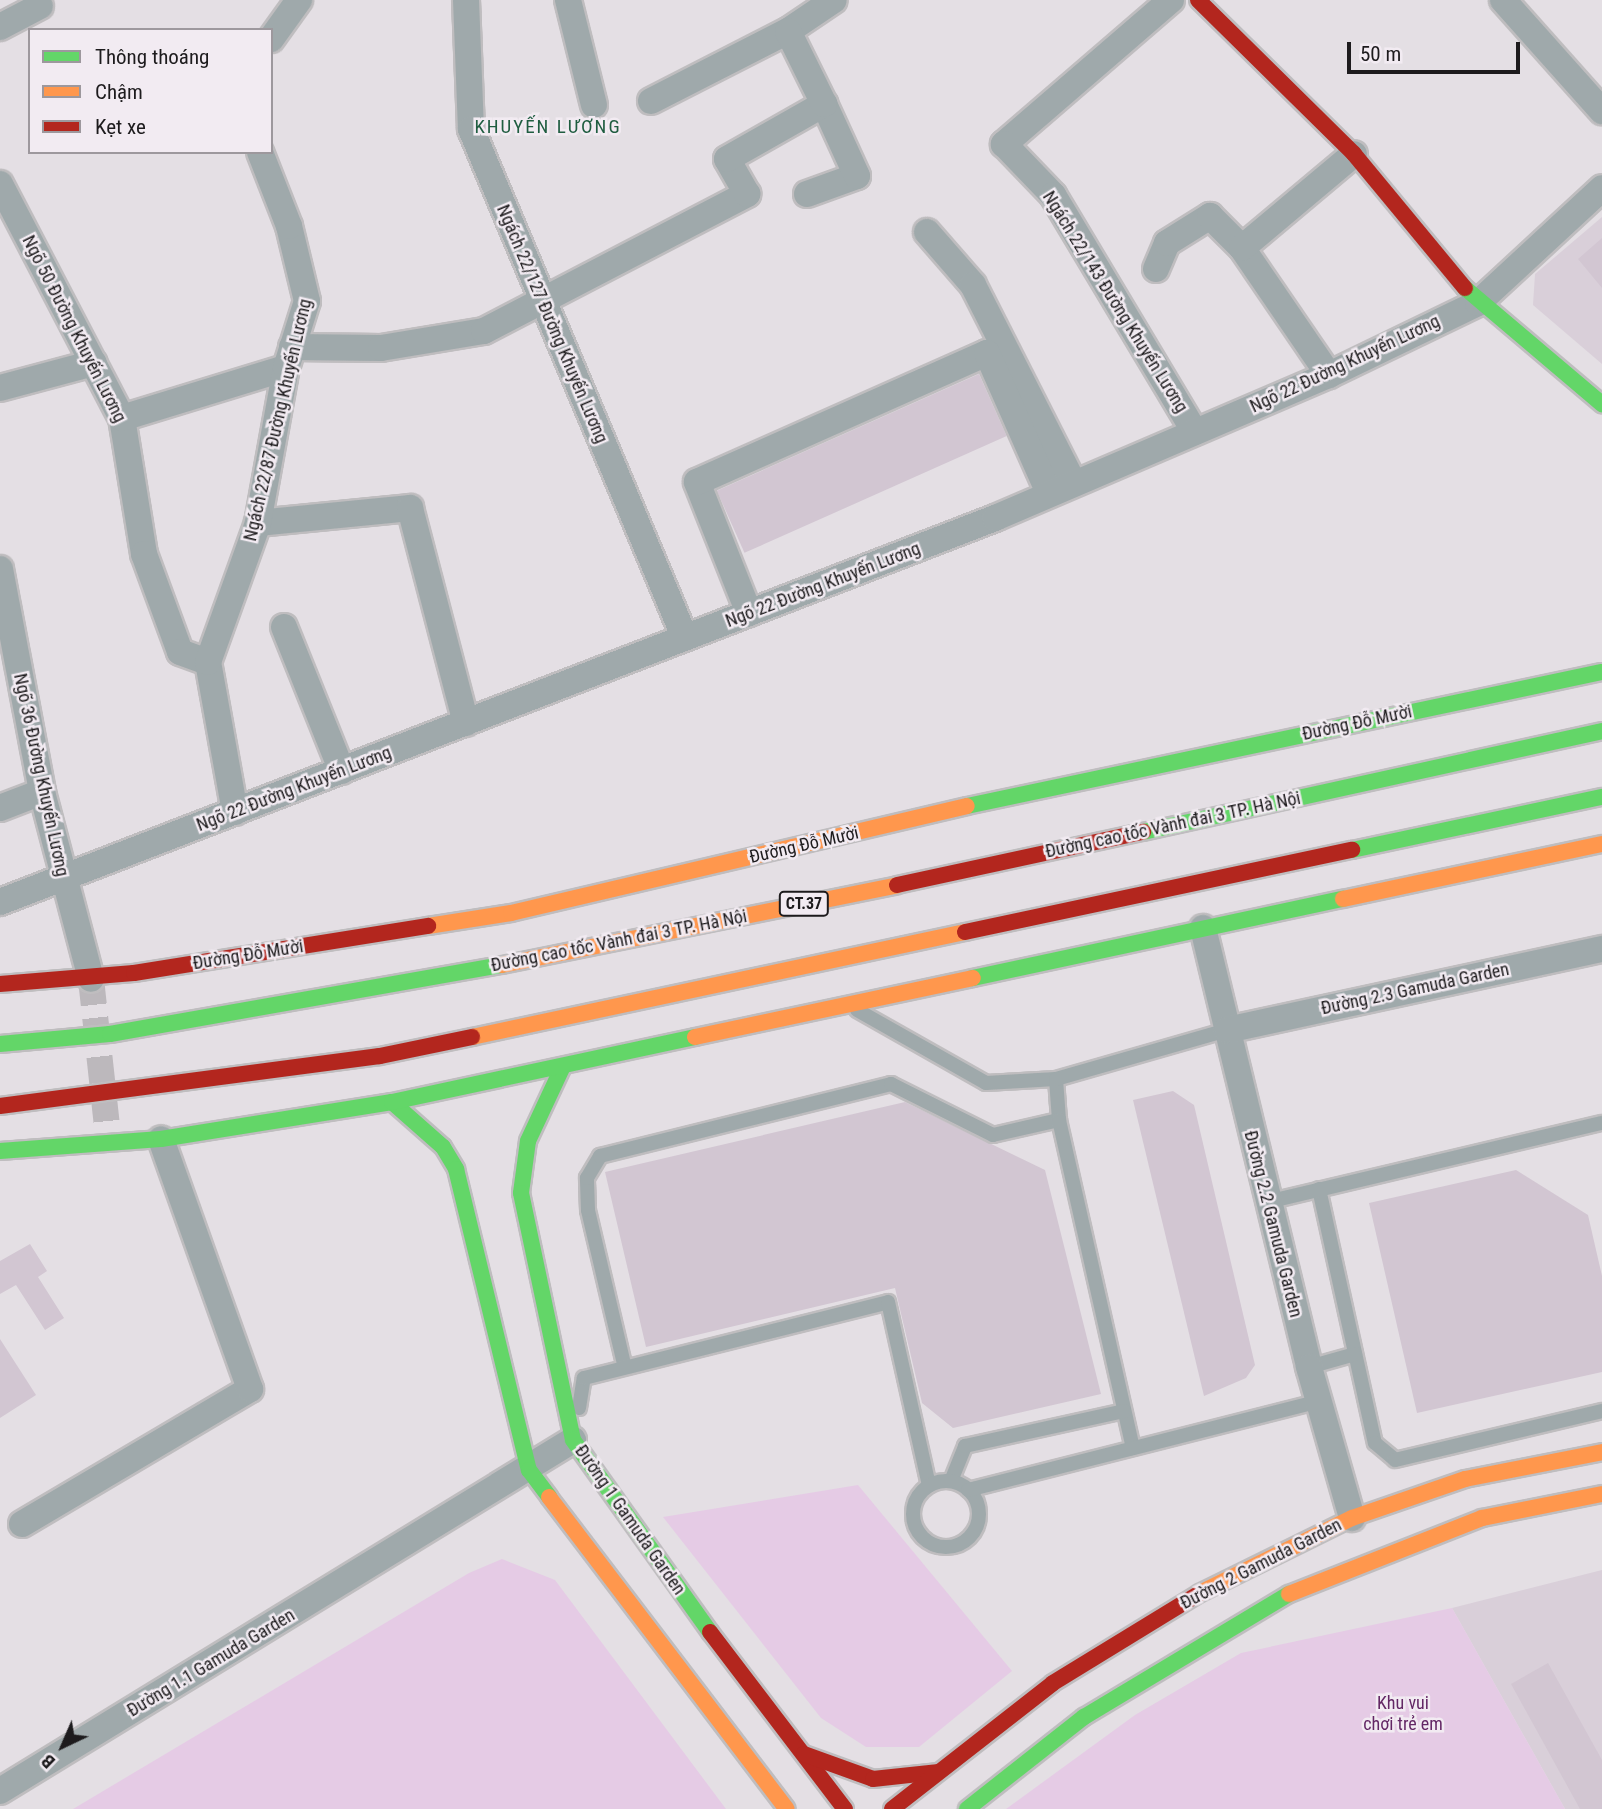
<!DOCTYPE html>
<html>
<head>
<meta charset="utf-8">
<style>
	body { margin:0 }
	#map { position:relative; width:1602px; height:1809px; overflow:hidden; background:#e4dfe4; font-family:"Roboto Condensed",sans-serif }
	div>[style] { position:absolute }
	.built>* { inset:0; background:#d9cfd9 }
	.green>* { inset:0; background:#e5cbe5 }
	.building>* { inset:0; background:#d2c6d2; transform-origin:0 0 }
	.street-tunnel>* { height:26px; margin-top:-13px; transform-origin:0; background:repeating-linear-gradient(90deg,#bcb8bc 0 26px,transparent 0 39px) }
	.roads { filter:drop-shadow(2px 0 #bfbdbf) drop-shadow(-2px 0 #bfbdbf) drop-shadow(0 2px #bfbdbf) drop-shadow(0 -2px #bfbdbf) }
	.lane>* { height:14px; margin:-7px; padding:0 7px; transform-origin:7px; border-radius:7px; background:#9fa9ab }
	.lane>.ring { margin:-7px; padding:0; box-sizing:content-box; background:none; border:14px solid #9fa9ab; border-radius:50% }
	.street>* { height:26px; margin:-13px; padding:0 13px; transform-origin:13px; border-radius:13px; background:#9fa9ab }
	.fast>* { height:16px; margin:-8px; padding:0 8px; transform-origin:8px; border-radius:8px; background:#63d668 }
	.slow>* { height:16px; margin:-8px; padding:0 8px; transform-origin:8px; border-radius:8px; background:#ff974d }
	.jam>* { height:16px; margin:-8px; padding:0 8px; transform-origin:8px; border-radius:8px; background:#b3261e }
	span { translate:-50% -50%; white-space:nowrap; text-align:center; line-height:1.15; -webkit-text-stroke:5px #f2ebf2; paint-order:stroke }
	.shield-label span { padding:2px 5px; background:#f2ebf2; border:2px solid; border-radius:5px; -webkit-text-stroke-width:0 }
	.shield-label { font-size:16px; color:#1d1b1d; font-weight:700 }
	.street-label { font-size:18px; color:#1d1b1d }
	.park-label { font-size:18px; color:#632765 }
	.neighbourhood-label { font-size:19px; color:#1f5d40; letter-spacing:2px }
	.legend { position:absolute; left:28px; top:28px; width:245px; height:126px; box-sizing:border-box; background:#f2ebf2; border:2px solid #9d989d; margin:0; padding:9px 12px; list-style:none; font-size:21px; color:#1d1b1d }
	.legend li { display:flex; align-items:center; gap:14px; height:35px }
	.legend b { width:35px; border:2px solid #9d989d }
	.north { position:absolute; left:28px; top:1711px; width:70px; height:70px; -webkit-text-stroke:5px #f2ebf2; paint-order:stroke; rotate:224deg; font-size:19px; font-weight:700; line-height:28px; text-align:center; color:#1d1b1d }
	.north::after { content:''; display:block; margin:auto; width:24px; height:32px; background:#1d1b1d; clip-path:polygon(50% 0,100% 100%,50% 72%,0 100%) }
	.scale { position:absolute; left:1347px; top:42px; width:173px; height:32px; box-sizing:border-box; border:4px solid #1d1b1d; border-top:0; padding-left:9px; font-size:21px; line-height:24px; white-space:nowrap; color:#1d1b1d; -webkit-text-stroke:5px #f2ebf2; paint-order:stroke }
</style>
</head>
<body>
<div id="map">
	<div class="built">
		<div style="clip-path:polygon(1602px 217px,1602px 364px,1533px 305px,1535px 274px)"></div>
		<div style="clip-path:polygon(1602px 1570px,1602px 1809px,1565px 1809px,1452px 1608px)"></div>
	</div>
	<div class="green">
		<div style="clip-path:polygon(858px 1485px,1012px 1671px,919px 1747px,866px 1747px,821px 1718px,663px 1517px)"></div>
		<div style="clip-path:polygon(502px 1559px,555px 1580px,726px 1809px,73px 1809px,469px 1573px)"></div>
		<div style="clip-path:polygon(1452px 1608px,1565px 1809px,1006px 1809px,1135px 1715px,1241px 1653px)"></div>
	</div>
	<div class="building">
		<div style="clip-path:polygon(1602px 238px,1602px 288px,1578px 259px)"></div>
		<div style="left:979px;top:374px;width:68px;height:287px;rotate:66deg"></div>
		<div style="clip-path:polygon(1173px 1091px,1194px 1105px,1255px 1365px,1246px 1378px,1204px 1396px,1133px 1100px)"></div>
		<div style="clip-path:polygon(905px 1102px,1045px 1170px,1101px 1394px,953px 1428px,922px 1403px,895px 1288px,646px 1347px,605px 1172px)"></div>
		<div style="clip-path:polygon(1516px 1170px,1588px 1215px,1602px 1276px,1602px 1372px,1417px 1413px,1369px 1203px)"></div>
		<div style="clip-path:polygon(30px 1244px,47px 1271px,38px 1277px,64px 1318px,45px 1330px,16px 1285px,0 1294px,0 1261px)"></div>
		<div style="clip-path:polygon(0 1339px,36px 1395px,0 1418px)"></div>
		<div style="clip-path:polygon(1548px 1663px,1602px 1760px,1602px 1809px,1580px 1809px,1511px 1684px)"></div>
	</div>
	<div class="street-tunnel">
		<div style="left:91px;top:979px;width:167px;rotate:83.8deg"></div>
	</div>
	<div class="roads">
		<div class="lane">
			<div style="left:857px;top:1010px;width:148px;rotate:29.5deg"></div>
			<div style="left:986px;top:1083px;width:70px;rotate:-3.3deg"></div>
			<div style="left:1059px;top:1120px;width:41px;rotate:-94.2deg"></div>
			<div style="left:1056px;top:1079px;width:178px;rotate:-16deg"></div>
			<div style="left:1319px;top:1189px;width:260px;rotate:77.6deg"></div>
			<div style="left:1375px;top:1443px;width:26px;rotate:40deg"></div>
			<div style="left:1395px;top:1460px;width:213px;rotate:-13.3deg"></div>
			<div style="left:1267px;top:1202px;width:344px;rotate:-13.3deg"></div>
			<div style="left:624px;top:1364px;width:158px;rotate:-103.2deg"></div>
			<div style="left:588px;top:1210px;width:32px;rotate:-92deg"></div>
			<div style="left:587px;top:1178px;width:26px;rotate:-59deg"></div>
			<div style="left:600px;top:1156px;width:300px;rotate:-13.9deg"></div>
			<div style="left:891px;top:1084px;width:114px;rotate:26.6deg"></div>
			<div style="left:993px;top:1135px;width:68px;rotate:-12.8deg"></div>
			<div style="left:1059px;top:1120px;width:336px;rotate:77.3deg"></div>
			<div style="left:1309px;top:1367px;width:48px;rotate:-15.8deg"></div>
			<div style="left:579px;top:1408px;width:30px;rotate:-81deg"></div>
			<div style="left:584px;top:1378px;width:313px;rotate:-14deg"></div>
			<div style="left:888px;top:1302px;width:188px;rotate:77.4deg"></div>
			<div style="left:951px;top:1481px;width:38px;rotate:-68deg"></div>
			<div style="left:965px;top:1446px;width:163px;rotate:-12.4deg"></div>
			<div class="ring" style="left:913px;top:1481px;width:52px;height:52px"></div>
			<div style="left:968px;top:1490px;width:363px;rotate:-14.2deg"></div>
		</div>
		<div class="street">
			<div style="left:466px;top:0;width:129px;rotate:87.8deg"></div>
			<div style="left:471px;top:129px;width:552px;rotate:67.2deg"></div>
			<div style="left:568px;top:0;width:108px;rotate:76.1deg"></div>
			<div style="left:1171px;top:0;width:221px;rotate:139.2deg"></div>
			<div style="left:1004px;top:144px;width:71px;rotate:46.1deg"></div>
			<div style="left:1053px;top:195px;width:276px;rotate:59.1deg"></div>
			<div style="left:1503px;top:0;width:149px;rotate:48.3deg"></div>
			<div style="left:0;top:27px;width:45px;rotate:-27.7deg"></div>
			<div style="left:271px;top:39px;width:48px;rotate:-54.3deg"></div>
			<div style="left:651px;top:101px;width:154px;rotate:-27.1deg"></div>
			<div style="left:788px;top:31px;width:55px;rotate:-34deg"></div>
			<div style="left:0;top:184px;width:264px;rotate:62.5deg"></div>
			<div style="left:122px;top:418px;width:138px;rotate:80.8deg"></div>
			<div style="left:144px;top:554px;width:104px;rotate:69.8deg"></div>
			<div style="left:180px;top:652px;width:30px;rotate:20deg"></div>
			<div style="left:807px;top:194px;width:53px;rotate:-19.8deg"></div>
			<div style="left:857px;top:176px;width:79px;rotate:-114.6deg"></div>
			<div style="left:927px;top:232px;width:70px;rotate:49deg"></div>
			<div style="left:973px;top:285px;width:221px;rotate:63.1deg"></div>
			<div style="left:1242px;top:248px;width:154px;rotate:55.6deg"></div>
			<div style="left:1156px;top:269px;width:28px;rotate:-67deg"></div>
			<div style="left:1167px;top:243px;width:51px;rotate:-32.1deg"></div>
			<div style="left:1210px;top:216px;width:45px;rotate:45deg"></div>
			<div style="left:1242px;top:248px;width:146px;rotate:-40deg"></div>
			<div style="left:292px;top:347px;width:89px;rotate:0.6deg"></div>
			<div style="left:381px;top:348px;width:104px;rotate:-9.4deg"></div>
			<div style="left:484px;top:331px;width:297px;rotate:-27.5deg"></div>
			<div style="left:747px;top:194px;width:40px;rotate:-119.7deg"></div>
			<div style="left:727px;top:159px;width:112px;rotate:-29.6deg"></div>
			<div style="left:824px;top:104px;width:81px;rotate:-116.3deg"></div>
			<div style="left:0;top:388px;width:97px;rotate:-14.9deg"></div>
			<div style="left:122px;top:418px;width:171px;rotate:-17deg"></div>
			<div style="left:258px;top:523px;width:153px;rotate:-5.6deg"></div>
			<div style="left:410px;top:508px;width:222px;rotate:75.4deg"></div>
			<div style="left:0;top:569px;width:227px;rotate:79.3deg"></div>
			<div style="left:42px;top:792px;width:193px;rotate:75.3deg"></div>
			<div style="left:749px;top:613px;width:141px;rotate:-111.7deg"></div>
			<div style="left:697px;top:482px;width:317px;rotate:-24deg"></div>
			<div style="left:987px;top:353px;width:153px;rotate:66.1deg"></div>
			<div style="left:284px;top:627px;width:155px;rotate:68.1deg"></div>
			<div style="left:0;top:808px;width:45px;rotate:-20.9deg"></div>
			<div style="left:235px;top:812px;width:152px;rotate:-100.2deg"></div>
			<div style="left:208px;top:662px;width:148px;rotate:-70.2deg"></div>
			<div style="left:258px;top:523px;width:158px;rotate:-79.8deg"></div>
			<div style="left:286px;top:368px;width:70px;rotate:-72.6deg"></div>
			<div style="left:307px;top:301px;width:77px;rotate:-103.5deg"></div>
			<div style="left:289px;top:226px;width:79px;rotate:-111.4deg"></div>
			<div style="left:0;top:902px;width:1067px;rotate:-21.1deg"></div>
			<div style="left:995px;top:518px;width:363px;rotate:-23.2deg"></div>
			<div style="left:1329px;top:375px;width:165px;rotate:-25.8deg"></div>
			<div style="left:1478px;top:303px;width:169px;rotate:-42.8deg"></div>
			<div style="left:1203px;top:928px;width:452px;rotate:76.4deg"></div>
			<div style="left:1309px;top:1367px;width:157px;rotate:74.1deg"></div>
			<div style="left:1227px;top:1030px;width:384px;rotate:-12.2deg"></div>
			<div style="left:22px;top:1524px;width:265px;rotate:-30.6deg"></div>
			<div style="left:250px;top:1389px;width:265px;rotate:-109.6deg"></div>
			<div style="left:0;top:1791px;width:672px;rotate:-31.49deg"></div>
		</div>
		<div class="fast">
			<div style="left:1465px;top:288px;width:180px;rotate:40.3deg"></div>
			<div style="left:967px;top:806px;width:649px;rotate:-11.92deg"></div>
			<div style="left:1143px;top:832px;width:470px;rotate:-12.4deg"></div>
			<div style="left:1352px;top:850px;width:256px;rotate:-12deg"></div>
			<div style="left:973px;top:978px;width:378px;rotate:-12.1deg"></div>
			<div style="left:0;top:1044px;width:110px;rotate:-5.2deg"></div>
			<div style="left:110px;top:1034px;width:398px;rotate:-10deg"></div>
			<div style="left:563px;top:1066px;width:83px;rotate:115deg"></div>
			<div style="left:528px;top:1141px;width:52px;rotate:97.7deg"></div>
			<div style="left:521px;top:1193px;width:252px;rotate:78.1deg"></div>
			<div style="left:573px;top:1440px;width:236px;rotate:54.5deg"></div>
			<div style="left:392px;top:1102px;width:68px;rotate:41.4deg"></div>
			<div style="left:443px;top:1147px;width:26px;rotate:59deg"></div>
			<div style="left:456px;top:1169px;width:310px;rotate:76.4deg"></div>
			<div style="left:529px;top:1470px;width:34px;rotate:53deg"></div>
			<div style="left:0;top:1151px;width:161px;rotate:-4.3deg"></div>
			<div style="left:161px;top:1139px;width:234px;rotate:-9.1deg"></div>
			<div style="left:392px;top:1102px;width:310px;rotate:-12.1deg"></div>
			<div style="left:967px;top:1809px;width:149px;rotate:-38.2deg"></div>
			<div style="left:1084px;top:1717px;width:239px;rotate:-31deg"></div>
		</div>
		<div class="slow">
			<div style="left:1343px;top:899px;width:265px;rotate:-12deg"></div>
			<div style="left:428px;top:926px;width:84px;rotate:-8.9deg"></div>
			<div style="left:511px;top:913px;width:468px;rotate:-13.2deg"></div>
			<div style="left:502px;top:965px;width:403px;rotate:-11.4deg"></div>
			<div style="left:472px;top:1037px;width:504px;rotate:-12.02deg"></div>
			<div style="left:695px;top:1037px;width:284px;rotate:-12deg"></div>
			<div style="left:549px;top:1497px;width:392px;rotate:52.7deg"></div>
			<div style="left:1200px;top:1593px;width:169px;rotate:-26.3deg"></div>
			<div style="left:1352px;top:1518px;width:120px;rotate:-19deg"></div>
			<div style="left:1465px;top:1479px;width:140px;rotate:-11.1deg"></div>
			<div style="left:1289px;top:1594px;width:207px;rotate:-21.5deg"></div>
			<div style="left:1482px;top:1518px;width:122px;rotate:-11.3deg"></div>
		</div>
		<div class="jam">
			<div style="left:1198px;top:0;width:219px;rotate:44.6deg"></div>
			<div style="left:1354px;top:154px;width:174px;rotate:50.4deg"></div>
			<div style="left:897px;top:885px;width:252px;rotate:-12.2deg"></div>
			<div style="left:965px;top:932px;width:396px;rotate:-12deg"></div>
			<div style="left:0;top:984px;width:134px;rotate:-4.7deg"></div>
			<div style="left:134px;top:973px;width:298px;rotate:-9.1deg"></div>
			<div style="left:0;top:1106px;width:383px;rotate:-7.5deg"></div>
			<div style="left:380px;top:1056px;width:94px;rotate:-11.7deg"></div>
			<div style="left:710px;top:1632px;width:223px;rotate:52.7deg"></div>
			<div style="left:804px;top:1754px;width:73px;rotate:19.9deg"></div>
			<div style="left:873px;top:1779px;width:64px;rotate:-6.2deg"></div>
			<div style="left:892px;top:1809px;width:204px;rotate:-38deg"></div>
			<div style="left:1053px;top:1683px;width:172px;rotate:-31.5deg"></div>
		</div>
	</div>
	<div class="shield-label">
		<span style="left:804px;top:904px">CT.37</span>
	</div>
	<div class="street-label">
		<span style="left:1115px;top:302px;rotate:58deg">Ngách 22/143 Đường Khuyến Lương</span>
		<span style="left:552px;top:324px;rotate:67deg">Ngách 22/127 Đường Khuyến Lương</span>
		<span style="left:74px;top:329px;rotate:63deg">Ngõ 50 Đường Khuyến Lương</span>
		<span style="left:1345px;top:364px;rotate:-25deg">Ngõ 22 Đường Khuyến Lương</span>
		<span style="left:278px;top:420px;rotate:-77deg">Ngách 22/87 Đường Khuyến Lương</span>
		<span style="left:823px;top:585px;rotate:-21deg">Ngõ 22 Đường Khuyến Lương</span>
		<span style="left:1357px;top:723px;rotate:-12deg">Đường Đỗ Mười</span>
		<span style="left:41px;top:775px;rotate:78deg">Ngõ 36 Đường Khuyến Lương</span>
		<span style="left:294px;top:789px;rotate:-21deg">Ngõ 22 Đường Khuyến Lương</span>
		<span style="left:1173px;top:825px;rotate:-12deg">Đường cao tốc Vành đai 3 TP. Hà Nội</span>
		<span style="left:804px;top:845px;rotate:-13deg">Đường Đỗ Mười</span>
		<span style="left:619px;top:941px;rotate:-11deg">Đường cao tốc Vành đai 3 TP. Hà Nội</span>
		<span style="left:248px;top:955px;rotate:-9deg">Đường Đỗ Mười</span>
		<span style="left:1415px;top:989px;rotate:-12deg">Đường 2.3 Gamuda Garden</span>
		<span style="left:1273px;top:1224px;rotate:76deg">Đường 2.2 Gamuda Garden</span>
		<span style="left:630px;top:1520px;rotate:55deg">Đường 1 Gamuda Garden</span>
		<span style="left:1261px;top:1564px;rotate:-27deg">Đường 2 Gamuda Garden</span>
		<span style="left:211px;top:1663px;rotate:-31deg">Đường 1.1 Gamuda Garden</span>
	</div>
	<div class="park-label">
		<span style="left:1403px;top:1714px">Khu vui<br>chơi trẻ em</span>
	</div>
	<div class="neighbourhood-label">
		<span style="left:548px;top:127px">KHUYẾN LƯƠNG</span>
	</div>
	<ul class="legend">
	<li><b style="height:9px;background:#63d668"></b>Thông thoáng</li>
	<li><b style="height:9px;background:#ff974d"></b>Chậm</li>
	<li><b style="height:9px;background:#b3261e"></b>Kẹt xe</li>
	</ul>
	<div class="north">B</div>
	<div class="scale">50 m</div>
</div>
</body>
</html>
